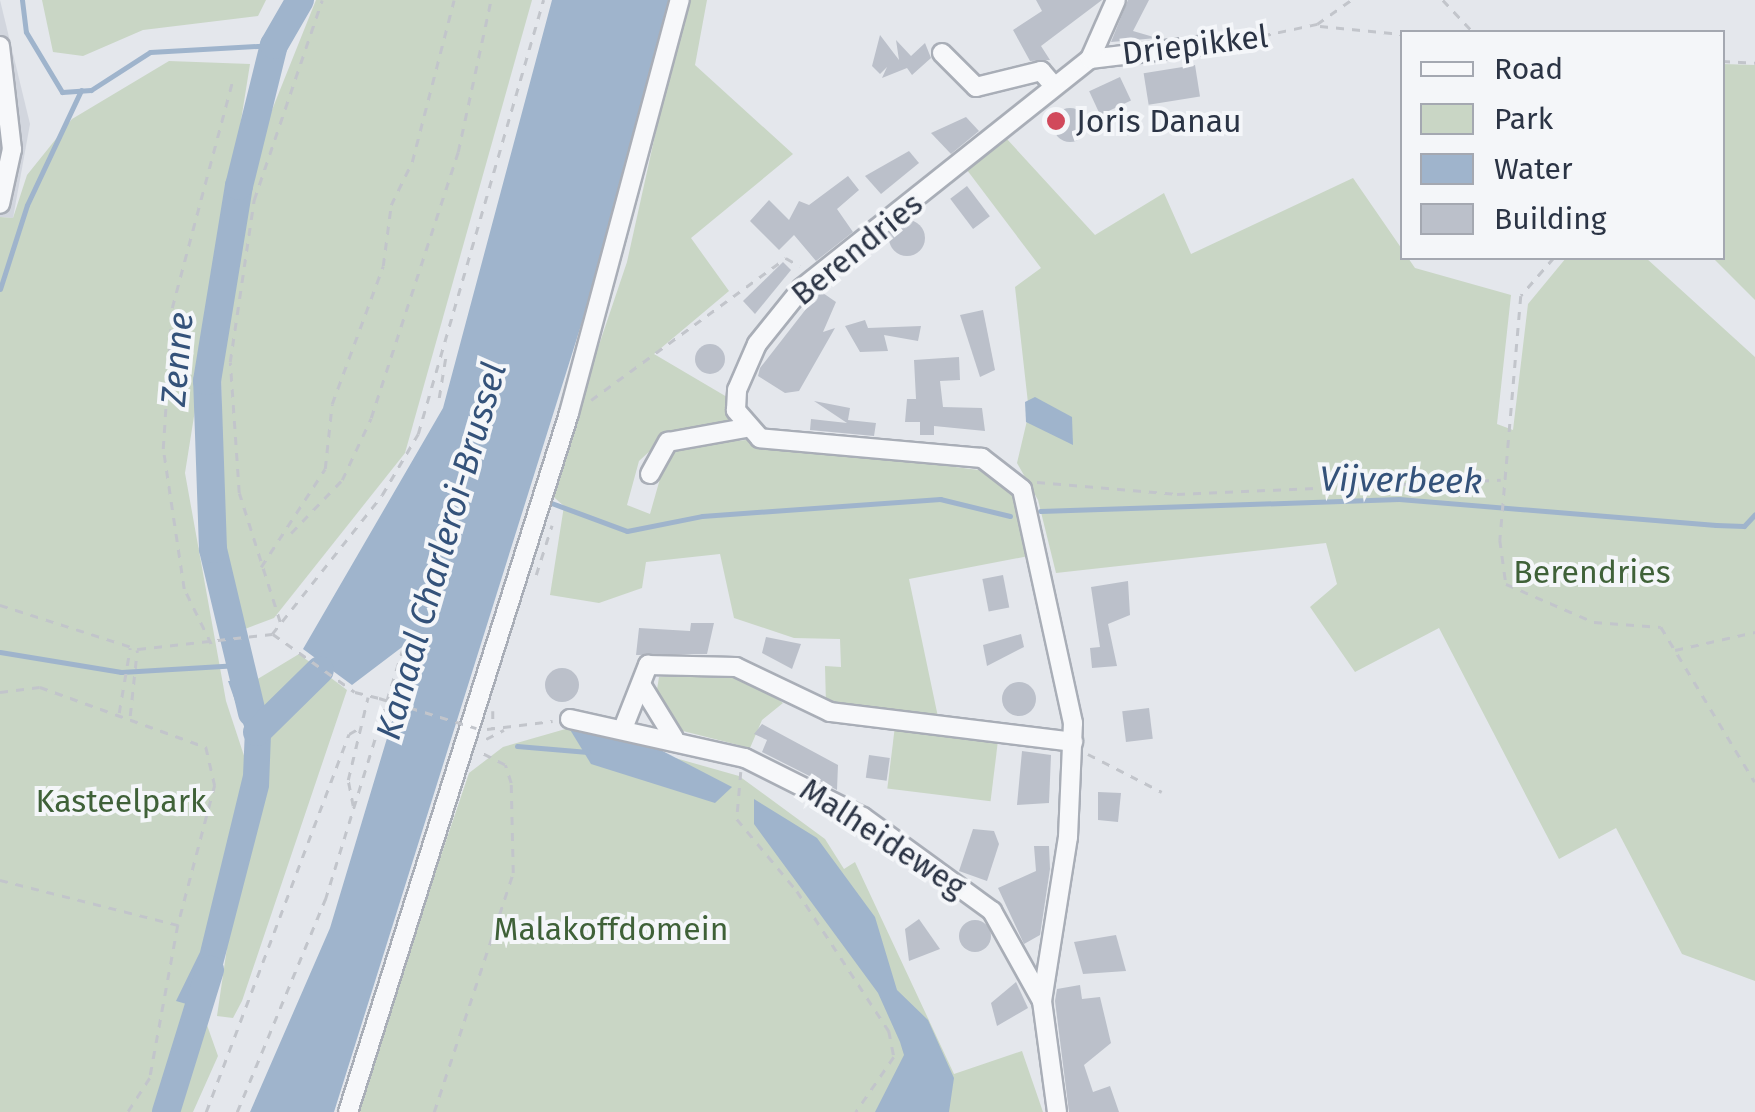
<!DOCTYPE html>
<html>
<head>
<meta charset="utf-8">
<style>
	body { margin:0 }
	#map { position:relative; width:1755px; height:1112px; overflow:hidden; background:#e4e7ec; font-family:"Fira Sans",sans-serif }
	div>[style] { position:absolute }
	.built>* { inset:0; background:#d2d6de }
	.green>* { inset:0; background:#c9d6c5; transform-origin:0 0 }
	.water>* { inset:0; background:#9fb4cc }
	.stream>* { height:5px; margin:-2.5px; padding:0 2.5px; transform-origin:2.5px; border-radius:2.5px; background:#9fb4cc }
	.river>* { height:28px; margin:-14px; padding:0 14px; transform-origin:14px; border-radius:14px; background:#9fb4cc }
	.building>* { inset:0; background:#bbc0ca; transform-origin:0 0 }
	.round { border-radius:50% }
	.path>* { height:2.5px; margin-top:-1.25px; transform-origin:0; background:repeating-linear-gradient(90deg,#c2c5cb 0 8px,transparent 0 16px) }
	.roads { filter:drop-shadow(2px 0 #a9aeb7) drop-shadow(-2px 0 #a9aeb7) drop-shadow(0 2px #a9aeb7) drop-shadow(0 -2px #a9aeb7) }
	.minor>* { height:18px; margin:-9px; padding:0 9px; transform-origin:9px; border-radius:9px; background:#f7f8fa }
	.path-bridge>* { height:2.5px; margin-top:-1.25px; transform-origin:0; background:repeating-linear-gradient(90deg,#c2c5cb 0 8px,transparent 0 16px) }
	.dots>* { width:28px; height:28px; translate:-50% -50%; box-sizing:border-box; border:5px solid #f4f6f9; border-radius:50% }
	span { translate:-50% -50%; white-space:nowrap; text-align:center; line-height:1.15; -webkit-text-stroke:8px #f4f6f9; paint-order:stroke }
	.street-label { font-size:32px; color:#2b3445 }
	.poi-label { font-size:32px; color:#2b3445 }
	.left { translate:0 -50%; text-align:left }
	.park-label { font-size:32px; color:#3f6138 }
	.water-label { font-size:35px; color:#34527a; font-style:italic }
	.legend { position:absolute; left:1400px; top:30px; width:325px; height:230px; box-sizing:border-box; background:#f4f6f9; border:2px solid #a4a8b1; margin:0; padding:12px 18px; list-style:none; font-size:30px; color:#2b3445 }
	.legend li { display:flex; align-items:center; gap:20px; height:50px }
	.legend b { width:50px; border:2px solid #a4a8b1 }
</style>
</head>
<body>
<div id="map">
	<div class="built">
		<div style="clip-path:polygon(0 0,30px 124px,13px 218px,0 217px)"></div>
	</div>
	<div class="green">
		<div style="clip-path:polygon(42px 0,266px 0,258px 16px,143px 30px,83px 56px,53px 52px)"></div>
		<div style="clip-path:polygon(316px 0,532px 0,405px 453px,274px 618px,245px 629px,224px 548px,220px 317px,258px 145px)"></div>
		<div style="clip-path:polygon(685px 0,707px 0,695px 65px,793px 154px,691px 238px,729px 291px,654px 354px,727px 397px,730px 426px,665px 437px,639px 461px,627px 505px,650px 514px,669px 447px,746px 440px,994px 472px,1015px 496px,1029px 556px,909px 579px,938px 717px,826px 705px,825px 666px,841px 667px,840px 639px,794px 638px,734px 618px,720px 554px,646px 562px,642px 588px,599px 603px,550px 595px,564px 506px,549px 493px,627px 262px)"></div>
		<div style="clip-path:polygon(169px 61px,250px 64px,185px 473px,226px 701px,252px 780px,197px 997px,218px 1056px,193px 1112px,0 1112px,0 217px,13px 218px,27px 175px,72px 119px)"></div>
		<div style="clip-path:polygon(1723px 64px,1755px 65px,1755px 300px,1713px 258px,1722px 258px)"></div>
		<div style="clip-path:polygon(1006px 138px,1095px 235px,1164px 193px,1191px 254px,1353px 178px,1415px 268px,1511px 295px,1497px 424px,1513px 430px,1528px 304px,1566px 258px,1646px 258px,1755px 357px,1755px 981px,1682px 954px,1616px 828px,1559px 859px,1439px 628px,1355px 672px,1310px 607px,1337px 584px,1326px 543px,1056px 573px,1038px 500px,1017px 463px,1029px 412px,1015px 287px,1041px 268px,967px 170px)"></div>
		<div style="clip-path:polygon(299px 654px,347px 690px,242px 1001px,233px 1018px,217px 1016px,263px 702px,256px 680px)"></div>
		<div style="clip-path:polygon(743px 672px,783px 703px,762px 720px,750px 748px,679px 730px,655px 702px,659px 677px)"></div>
		<div style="left:895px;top:726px;width:104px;height:63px;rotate:7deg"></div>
		<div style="clip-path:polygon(569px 728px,739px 776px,825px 839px,844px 869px,855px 862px,954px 1074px,1022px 1051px,1043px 1112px,354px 1112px,469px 773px,503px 747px)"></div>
	</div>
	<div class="water">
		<div style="clip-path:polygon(552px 0,669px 0,615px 217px,334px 1112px,250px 1112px,330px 928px,418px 635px,352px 685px,303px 649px,443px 408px)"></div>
		<div style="clip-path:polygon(1035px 397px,1072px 417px,1073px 445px,1026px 422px,1025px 402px)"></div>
		<div style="clip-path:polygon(256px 680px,271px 734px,269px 787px,211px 1011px,176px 1001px,200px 952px,243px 775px,245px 729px,228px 681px)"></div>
		<div style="clip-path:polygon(569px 728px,651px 745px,732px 787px,715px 803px,591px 764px)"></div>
		<div style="clip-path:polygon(754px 799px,817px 838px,875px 917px,897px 990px,928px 1020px,954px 1078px,949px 1112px,875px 1112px,904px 1055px,900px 1042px,878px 993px,754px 824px)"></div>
	</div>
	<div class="stream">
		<div style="left:22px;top:0;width:32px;rotate:83deg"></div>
		<div style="left:26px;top:32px;width:70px;rotate:59deg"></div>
		<div style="left:62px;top:92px;width:29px;rotate:-4deg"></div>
		<div style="left:91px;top:90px;width:70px;rotate:-32.8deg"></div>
		<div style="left:150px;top:52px;width:124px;rotate:-3.2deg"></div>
		<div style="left:0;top:289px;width:88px;rotate:-72.2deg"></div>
		<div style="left:27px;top:205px;width:127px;rotate:-64.8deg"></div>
		<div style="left:546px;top:501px;width:86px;rotate:20.3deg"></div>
		<div style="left:627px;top:531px;width:76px;rotate:-11.3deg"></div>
		<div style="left:702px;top:516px;width:239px;rotate:-4.1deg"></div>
		<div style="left:940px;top:499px;width:72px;rotate:13.7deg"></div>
		<div style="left:1040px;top:511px;width:359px;rotate:-1.9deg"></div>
		<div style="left:1399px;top:499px;width:318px;rotate:4.7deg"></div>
		<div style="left:1716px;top:525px;width:28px;rotate:2deg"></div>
		<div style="left:1744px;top:526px;width:16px;rotate:-47deg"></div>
		<div style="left:0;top:652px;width:123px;rotate:9.4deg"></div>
		<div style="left:121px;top:672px;width:118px;rotate:-3.4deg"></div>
		<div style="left:517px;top:746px;width:71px;rotate:4.8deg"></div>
	</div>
	<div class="river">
		<div style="left:252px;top:713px;width:169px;rotate:-103.4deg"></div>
		<div style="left:213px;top:549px;width:168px;rotate:-92deg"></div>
		<div style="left:207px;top:381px;width:198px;rotate:-80.7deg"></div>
		<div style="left:239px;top:186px;width:145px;rotate:-76.1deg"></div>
		<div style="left:274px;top:45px;width:52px;rotate:-60deg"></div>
		<div style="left:257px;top:732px;width:88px;rotate:-44.5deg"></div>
		<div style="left:166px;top:1112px;width:149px;rotate:-72.8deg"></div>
	</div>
	<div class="building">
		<div style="clip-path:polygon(1036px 0,1102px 0,1041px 46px,1050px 60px,1030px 61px,1013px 30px,1042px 11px)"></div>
		<div style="clip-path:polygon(1128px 0,1149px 0,1133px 31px,1157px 38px,1111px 42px)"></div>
		<div style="clip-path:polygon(880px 35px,899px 60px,896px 40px,911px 56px,925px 43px,931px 58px,912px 75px,907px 68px,882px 78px,887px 67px,880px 74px,872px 66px)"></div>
		<div style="left:1195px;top:65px;width:32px;height:52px;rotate:81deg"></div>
		<div style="left:1120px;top:77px;width:26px;height:34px;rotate:65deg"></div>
		<div class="round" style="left:1053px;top:108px;width:34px;height:34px"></div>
		<div style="clip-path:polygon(966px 117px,979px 131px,951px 154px,931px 133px)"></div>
		<div style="clip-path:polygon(909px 151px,919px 163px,881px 194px,865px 176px)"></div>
		<div style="clip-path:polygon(848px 176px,859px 190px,837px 209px,853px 232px,816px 261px,794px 235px,779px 250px,750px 221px,769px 200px,789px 220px,799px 201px,809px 205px)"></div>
		<div style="left:967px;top:186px;width:38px;height:21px;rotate:53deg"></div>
		<div class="round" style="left:889px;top:220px;width:36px;height:36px"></div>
		<div style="clip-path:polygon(783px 262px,791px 270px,755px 314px,743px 301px)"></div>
		<div style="clip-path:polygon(820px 291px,836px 302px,823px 332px,835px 328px,799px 391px,785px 393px,758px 376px,760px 368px)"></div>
		<div style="clip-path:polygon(983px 310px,995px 370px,980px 377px,960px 315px)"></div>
		<div style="clip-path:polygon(865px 320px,868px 328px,921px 326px,918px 341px,884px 335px,888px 351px,860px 352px,845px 326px)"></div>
		<div class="round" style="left:695px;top:344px;width:30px;height:30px"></div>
		<div style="clip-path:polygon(959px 357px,960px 380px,940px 381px,943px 407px,982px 408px,985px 431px,934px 426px,934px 435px,920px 435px,920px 422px,905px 422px,907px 399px,916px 399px,914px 360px)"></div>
		<div style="clip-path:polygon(814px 401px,850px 408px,848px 420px,876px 423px,874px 436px,810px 430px,811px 419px,847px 423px)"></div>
		<div style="left:1003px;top:575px;width:33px;height:21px;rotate:79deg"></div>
		<div style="clip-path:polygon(1128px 581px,1130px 615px,1108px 624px,1117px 666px,1092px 668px,1090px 648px,1100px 647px,1091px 587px)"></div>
		<div style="clip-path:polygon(691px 623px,714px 623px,707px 654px,636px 655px,639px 628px,690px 631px)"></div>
		<div style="clip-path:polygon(1021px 634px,1024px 647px,987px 666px,983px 645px)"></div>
		<div style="clip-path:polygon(766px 637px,801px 644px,792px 669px,762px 653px)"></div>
		<div class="round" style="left:545px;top:668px;width:34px;height:34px"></div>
		<div class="round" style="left:1002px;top:682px;width:34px;height:34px"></div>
		<div style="left:1149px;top:708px;width:31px;height:27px;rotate:83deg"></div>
		<div style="clip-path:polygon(762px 724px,838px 765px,837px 790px,762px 752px,767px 740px,754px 734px)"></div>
		<div style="clip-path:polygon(1022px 751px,1051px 755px,1049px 803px,1017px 805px)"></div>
		<div style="left:869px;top:755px;width:21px;height:23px;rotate:8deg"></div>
		<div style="clip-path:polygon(1098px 792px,1121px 793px,1118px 822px,1098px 820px)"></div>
		<div style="clip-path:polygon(973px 829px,994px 831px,999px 844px,987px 881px,959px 871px)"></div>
		<div style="clip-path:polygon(1034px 846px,1049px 846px,1050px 869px,1040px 935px,1024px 944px,998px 888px,1036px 871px)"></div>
		<div style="clip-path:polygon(919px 919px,940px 949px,909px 961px,905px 929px)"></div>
		<div class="round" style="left:959px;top:920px;width:32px;height:32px"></div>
		<div style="clip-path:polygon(1116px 935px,1126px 971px,1083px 974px,1074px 942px)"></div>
		<div style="clip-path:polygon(1016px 982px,1028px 1008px,997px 1026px,991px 1003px)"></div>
		<div style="clip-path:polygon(1080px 985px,1082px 999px,1100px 997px,1111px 1043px,1084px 1065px,1093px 1092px,1110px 1086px,1119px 1112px,1069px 1112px,1055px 1001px,1057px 989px)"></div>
	</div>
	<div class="path">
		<div style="left:1443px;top:0;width:44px;rotate:46.8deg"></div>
		<div style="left:1320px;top:26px;width:82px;rotate:5.6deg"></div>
		<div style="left:1247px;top:39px;width:72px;rotate:-12.1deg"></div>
		<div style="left:1317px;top:24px;width:42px;rotate:-35.2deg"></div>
		<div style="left:1722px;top:61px;width:33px;rotate:3deg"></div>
		<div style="left:1554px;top:258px;width:50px;rotate:131deg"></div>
		<div style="left:1521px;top:296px;width:245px;rotate:94.9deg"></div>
		<div style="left:1500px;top:540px;width:44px;rotate:82.2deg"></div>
		<div style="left:1506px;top:584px;width:96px;rotate:23.4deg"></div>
		<div style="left:1594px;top:622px;width:67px;rotate:4.3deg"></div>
		<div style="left:1661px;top:627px;width:181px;rotate:58.8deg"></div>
		<div style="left:439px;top:398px;width:44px;rotate:-80.8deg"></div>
		<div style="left:591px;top:400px;width:241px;rotate:-36.1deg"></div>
		<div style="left:786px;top:258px;width:16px;rotate:30deg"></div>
		<div style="left:1037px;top:482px;width:141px;rotate:4.9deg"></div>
		<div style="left:1177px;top:494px;width:324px;rotate:-2.5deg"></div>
		<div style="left:291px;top:533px;width:74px;rotate:-46.1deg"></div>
		<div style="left:342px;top:480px;width:68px;rotate:-64.9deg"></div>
		<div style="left:371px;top:418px;width:280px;rotate:-71.9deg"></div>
		<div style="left:458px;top:152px;width:156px;rotate:-77.8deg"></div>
		<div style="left:261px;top:567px;width:117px;rotate:-56.9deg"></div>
		<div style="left:325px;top:469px;width:65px;rotate:-83.9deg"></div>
		<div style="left:332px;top:404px;width:147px;rotate:-69.7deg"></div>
		<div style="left:383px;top:266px;width:62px;rotate:-82.5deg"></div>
		<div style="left:391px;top:205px;width:48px;rotate:-64deg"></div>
		<div style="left:412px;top:162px;width:167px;rotate:-75.5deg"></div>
		<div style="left:536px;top:575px;width:52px;rotate:-72.3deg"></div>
		<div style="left:0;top:605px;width:145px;rotate:17.7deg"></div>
		<div style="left:138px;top:649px;width:135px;rotate:-6.4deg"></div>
		<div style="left:272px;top:634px;width:177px;rotate:-51.6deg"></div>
		<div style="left:382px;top:495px;width:71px;rotate:-59.5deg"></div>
		<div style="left:418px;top:434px;width:452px;rotate:-73.9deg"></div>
		<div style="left:280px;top:622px;width:135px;rotate:-107.6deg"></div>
		<div style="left:239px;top:493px;width:131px;rotate:-93.9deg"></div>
		<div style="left:230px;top:362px;width:164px;rotate:-81.6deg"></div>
		<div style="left:254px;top:200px;width:211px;rotate:-71.2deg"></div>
		<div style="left:273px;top:634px;width:100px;rotate:35.3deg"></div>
		<div style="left:355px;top:692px;width:25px;rotate:14deg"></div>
		<div style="left:211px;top:644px;width:61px;rotate:-116.1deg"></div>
		<div style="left:184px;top:589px;width:142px;rotate:-98.5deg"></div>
		<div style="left:163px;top:449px;width:141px;rotate:-86.3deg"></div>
		<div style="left:172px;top:308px;width:238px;rotate:-75.1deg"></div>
		<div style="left:1675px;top:650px;width:82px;rotate:-12.7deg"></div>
		<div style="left:0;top:692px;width:40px;rotate:-7.1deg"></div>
		<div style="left:40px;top:687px;width:177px;rotate:19.9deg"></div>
		<div style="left:206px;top:747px;width:39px;rotate:77deg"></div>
		<div style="left:215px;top:785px;width:145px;rotate:104.8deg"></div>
		<div style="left:493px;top:711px;width:18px;rotate:90deg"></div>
		<div style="left:119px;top:713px;width:66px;rotate:-80.4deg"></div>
		<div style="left:130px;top:716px;width:66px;rotate:-83.9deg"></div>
		<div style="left:487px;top:729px;width:66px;rotate:-6.9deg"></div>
		<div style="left:486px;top:739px;width:20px;rotate:-27deg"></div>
		<div style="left:1088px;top:754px;width:83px;rotate:27.2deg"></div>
		<div style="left:741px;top:772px;width:47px;rotate:94.9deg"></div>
		<div style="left:737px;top:819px;width:94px;rotate:50.2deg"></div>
		<div style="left:797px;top:891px;width:168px;rotate:56.7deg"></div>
		<div style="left:889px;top:1031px;width:26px;rotate:79deg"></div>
		<div style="left:894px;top:1057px;width:67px;rotate:124.6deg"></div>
		<div style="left:353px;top:806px;width:26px;rotate:-101deg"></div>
		<div style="left:348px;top:780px;width:85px;rotate:-76.5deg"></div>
		<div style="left:0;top:880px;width:184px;rotate:14.2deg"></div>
		<div style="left:178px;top:925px;width:156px;rotate:100.4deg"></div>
		<div style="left:150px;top:1078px;width:40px;rotate:122.9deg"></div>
		<div style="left:206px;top:1112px;width:404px;rotate:-69.3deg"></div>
		<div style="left:349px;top:734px;width:14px;rotate:-30deg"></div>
		<div style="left:237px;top:1112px;width:230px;rotate:-67.5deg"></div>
		<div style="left:325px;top:900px;width:261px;rotate:-72.8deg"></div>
		<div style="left:434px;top:1112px;width:252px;rotate:-71.7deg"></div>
		<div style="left:513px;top:873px;width:90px;rotate:-91.3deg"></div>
		<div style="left:511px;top:783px;width:19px;rotate:-108deg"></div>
		<div style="left:505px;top:765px;width:29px;rotate:-153deg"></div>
	</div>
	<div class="roads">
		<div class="minor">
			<div style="left:0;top:46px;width:104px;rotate:83.4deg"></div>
			<div style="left:12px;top:149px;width:56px;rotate:102.3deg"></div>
			<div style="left:942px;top:53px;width:48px;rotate:45deg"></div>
			<div style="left:976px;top:87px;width:67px;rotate:-13.8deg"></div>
			<div style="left:1041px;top:71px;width:20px;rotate:49deg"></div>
			<div style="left:1090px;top:59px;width:141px;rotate:-6.9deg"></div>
			<div style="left:650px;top:474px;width:37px;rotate:-61deg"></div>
			<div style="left:668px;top:442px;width:78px;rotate:-10.3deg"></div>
			<div style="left:642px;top:686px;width:61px;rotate:58.4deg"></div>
			<div style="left:570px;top:719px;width:179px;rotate:12.6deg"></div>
			<div style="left:745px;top:758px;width:132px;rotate:26.6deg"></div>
			<div style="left:863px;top:817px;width:160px;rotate:36.1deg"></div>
			<div style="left:992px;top:911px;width:103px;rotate:60.9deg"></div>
			<div style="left:624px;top:726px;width:66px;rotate:-68.5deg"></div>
			<div style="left:648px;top:665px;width:88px;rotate:1.3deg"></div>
			<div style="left:736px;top:667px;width:104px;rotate:25.6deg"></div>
			<div style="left:830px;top:712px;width:245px;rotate:7deg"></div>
			<div style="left:348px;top:1112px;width:733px;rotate:-72.45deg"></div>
			<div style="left:569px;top:413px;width:428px;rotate:-75deg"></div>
			<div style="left:1057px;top:1112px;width:112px;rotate:-97.7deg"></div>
			<div style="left:1042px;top:1001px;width:166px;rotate:-81deg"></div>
			<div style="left:1068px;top:837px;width:114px;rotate:-87.5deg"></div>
			<div style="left:1073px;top:723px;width:239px;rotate:-102.3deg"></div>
			<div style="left:1022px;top:489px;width:51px;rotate:-142.2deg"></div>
			<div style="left:982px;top:458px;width:223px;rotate:-174.9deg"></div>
			<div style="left:760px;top:438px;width:37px;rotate:-131deg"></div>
			<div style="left:736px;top:410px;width:20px;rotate:-87deg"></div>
			<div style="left:737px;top:390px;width:50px;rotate:-66.5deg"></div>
			<div style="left:757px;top:344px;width:72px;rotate:-51.2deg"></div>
			<div style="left:802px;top:288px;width:368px;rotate:-38.5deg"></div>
			<div style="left:1090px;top:59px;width:64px;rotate:-66.2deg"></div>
		</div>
	</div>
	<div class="path-bridge">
		<div style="left:379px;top:698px;width:102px;rotate:17.2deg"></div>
	</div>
	<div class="dots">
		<div style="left:1056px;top:121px;background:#d1495b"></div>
	</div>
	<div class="street-label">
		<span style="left:1195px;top:45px;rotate:-7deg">Driepikkel</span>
		<span style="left:857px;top:249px;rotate:-39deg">Berendries</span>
		<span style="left:883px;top:838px;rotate:33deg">Malheideweg</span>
	</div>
	<div class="poi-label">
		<span class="left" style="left:1076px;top:121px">Joris Danau</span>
	</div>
	<div class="park-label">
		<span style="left:1592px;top:572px">Berendries</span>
		<span style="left:121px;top:801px">Kasteelpark</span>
		<span style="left:611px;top:929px">Malakoffdomein</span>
	</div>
	<div class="water-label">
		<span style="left:177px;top:359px;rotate:-85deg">Zenne</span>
		<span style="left:1401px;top:480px;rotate:1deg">Vijverbeek</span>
		<span style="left:441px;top:551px;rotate:-74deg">Kanaal Charleroi-Brussel</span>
	</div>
	<ul class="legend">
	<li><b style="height:12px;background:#f7f8fa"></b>Road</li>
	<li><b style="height:28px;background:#c9d6c5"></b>Park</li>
	<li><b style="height:28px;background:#9fb4cc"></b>Water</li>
	<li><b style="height:28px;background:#bbc0ca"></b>Building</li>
	</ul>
</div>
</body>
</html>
